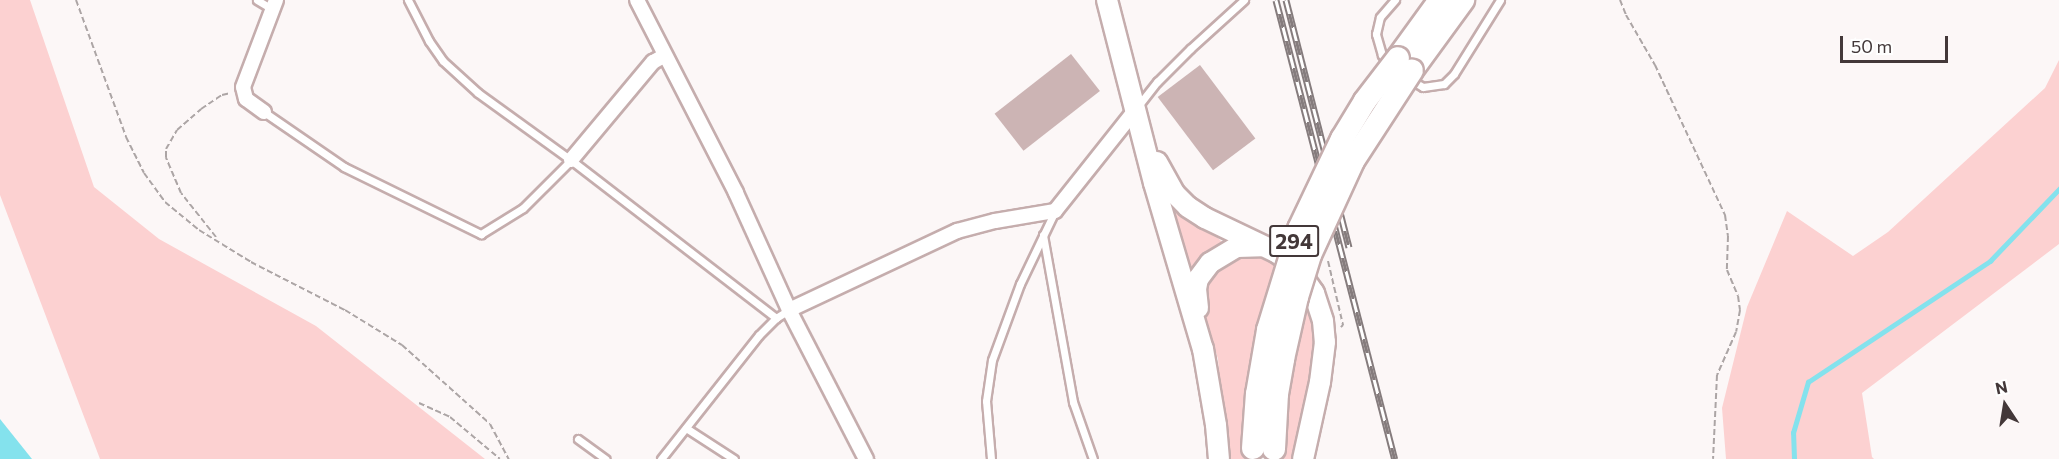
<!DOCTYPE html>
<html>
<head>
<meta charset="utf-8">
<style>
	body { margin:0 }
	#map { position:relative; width:2059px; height:459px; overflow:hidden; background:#fcf7f7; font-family:Commissioner,sans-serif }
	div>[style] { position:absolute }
	.green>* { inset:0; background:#fcd1d1 }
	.water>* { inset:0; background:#84e2ed }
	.stream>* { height:4.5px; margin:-2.25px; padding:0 2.25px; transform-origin:2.25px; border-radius:2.25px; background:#84e2ed }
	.building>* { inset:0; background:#ccb4b4; transform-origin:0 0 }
	.path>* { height:2px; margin-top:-1px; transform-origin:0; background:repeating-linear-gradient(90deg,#aca5a5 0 6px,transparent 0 9px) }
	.roads { filter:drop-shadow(2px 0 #c5adad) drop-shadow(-2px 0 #c5adad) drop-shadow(0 2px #c5adad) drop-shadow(0 -2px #c5adad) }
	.service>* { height:7px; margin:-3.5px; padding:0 3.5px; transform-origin:3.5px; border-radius:3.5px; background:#fff }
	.minor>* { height:14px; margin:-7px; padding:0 7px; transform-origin:7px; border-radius:7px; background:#fff }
	.secondary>* { height:20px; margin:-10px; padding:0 10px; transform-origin:10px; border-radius:10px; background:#fff }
	.trunk>* { height:22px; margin:-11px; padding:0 11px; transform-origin:11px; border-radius:11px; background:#fff }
	.rail>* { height:7px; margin-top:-3.5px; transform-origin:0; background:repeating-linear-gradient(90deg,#fff 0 14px,#857c7d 0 28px); box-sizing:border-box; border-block:2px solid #857c7d }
	.bridges { filter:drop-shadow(2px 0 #c5adad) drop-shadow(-2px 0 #c5adad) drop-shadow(0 2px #c5adad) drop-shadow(0 -2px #c5adad) }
	.trunk-bridge>* { height:22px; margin:-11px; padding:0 11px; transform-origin:11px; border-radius:11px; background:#fff }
	span { translate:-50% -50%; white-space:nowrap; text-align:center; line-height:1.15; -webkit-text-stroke:4.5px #fff; paint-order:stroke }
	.shield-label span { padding:2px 4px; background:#fff; border:2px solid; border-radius:4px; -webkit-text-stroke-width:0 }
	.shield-label { font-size:21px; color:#433839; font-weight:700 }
	.north { position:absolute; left:1975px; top:375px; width:60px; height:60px; -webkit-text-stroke:4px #fff; paint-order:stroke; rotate:348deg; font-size:16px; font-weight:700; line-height:24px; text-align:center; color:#433839 }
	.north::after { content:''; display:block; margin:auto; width:21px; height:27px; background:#433839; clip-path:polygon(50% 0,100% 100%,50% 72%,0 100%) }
	.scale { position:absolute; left:1840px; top:36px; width:108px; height:27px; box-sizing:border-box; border:3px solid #433839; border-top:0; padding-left:8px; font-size:18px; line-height:21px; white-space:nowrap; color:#433839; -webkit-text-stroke:4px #fff; paint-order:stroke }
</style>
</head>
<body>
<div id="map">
	<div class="green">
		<div style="clip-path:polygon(0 0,30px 0,94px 187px,159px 239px,316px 326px,485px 459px,100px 459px,0 195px)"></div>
		<div style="clip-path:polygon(2059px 60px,2059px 244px,1862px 393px,1872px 457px,1874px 459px,1726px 459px,1722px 408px,1747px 307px,1787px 211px,1853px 256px,1888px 232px,2045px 88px)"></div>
		<div style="clip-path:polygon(1172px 203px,1205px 225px,1224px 244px,1192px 282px)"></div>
		<div style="clip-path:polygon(1247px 250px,1277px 261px,1256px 342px,1244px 459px,1225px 459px,1218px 359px,1202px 307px,1203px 281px,1212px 268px)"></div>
		<div style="clip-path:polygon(1307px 294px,1319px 339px,1298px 459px,1282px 459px,1288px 382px)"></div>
	</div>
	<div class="water">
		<div style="clip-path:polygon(0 419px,32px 459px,0 459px)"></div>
	</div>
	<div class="stream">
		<div style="left:1794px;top:459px;width:26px;rotate:-92deg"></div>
		<div style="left:1793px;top:433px;width:53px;rotate:-73.6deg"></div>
		<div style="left:1808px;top:382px;width:219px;rotate:-33.6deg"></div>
		<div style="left:1990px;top:261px;width:100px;rotate:-46.2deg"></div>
	</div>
	<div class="building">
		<div style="left:1071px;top:54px;width:47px;height:97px;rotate:52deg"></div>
		<div style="left:1200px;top:65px;width:92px;height:53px;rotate:53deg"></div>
	</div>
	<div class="path">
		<div style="left:76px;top:0;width:146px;rotate:69.9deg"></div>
		<div style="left:126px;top:137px;width:40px;rotate:63.4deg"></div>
		<div style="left:144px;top:173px;width:36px;rotate:54deg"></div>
		<div style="left:165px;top:202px;width:44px;rotate:39.5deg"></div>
		<div style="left:199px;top:230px;width:61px;rotate:31.6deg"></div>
		<div style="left:251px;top:262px;width:106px;rotate:27.1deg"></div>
		<div style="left:345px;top:310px;width:67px;rotate:31.6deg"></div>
		<div style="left:402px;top:345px;width:118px;rotate:41.9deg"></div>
		<div style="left:490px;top:424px;width:40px;rotate:62deg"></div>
		<div style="left:1620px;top:0;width:16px;rotate:68deg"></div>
		<div style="left:1626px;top:15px;width:58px;rotate:59.9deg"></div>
		<div style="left:1655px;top:65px;width:166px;rotate:65deg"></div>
		<div style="left:1725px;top:215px;width:21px;rotate:82deg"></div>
		<div style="left:1728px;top:236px;width:34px;rotate:92deg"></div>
		<div style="left:1727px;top:270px;width:28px;rotate:67deg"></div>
		<div style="left:1738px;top:296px;width:14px;rotate:82deg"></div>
		<div style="left:1740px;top:310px;width:22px;rotate:100deg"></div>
		<div style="left:1736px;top:332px;width:47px;rotate:113.8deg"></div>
		<div style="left:1717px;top:375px;width:84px;rotate:92.7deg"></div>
		<div style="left:216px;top:237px;width:56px;rotate:-128.5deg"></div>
		<div style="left:181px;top:193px;width:39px;rotate:-113deg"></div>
		<div style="left:166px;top:157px;width:8px;rotate:-90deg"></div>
		<div style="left:166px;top:149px;width:22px;rotate:-60deg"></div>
		<div style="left:177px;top:130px;width:32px;rotate:-41deg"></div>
		<div style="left:201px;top:109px;width:25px;rotate:-34deg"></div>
		<div style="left:222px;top:95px;width:9px;rotate:-13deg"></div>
		<div style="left:1328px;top:261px;width:66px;rotate:76.8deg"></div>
		<div style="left:1343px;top:325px;width:3px;rotate:135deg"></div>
		<div style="left:419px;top:403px;width:34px;rotate:24deg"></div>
		<div style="left:450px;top:417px;width:65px;rotate:40deg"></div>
	</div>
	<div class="roads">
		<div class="service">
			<div style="left:257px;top:0;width:17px;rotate:31deg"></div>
			<div style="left:408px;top:0;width:46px;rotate:62.9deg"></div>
			<div style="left:429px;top:41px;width:24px;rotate:55deg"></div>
			<div style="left:443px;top:61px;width:47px;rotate:42.4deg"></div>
			<div style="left:478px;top:93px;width:115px;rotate:35.8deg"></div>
			<div style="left:571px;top:160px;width:259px;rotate:37.6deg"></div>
			<div style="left:1389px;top:62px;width:10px;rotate:-135deg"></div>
			<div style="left:1382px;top:55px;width:22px;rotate:-106deg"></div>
			<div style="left:1376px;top:34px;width:17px;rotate:-77deg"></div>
			<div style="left:1380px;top:17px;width:23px;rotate:-49deg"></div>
			<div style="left:1409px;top:79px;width:16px;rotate:30deg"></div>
			<div style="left:1423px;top:87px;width:21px;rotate:-8deg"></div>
			<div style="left:1444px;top:84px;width:14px;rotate:-45deg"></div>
			<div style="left:1454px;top:74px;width:87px;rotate:-58.1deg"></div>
			<div style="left:1138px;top:106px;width:31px;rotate:-52deg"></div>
			<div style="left:1157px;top:82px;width:47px;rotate:-45deg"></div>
			<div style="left:1190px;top:49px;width:73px;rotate:-42.2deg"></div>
			<div style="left:264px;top:112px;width:97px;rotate:34.5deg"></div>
			<div style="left:344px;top:167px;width:153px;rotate:26.1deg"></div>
			<div style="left:481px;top:234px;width:49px;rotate:-31.8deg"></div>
			<div style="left:523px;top:208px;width:68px;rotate:-45deg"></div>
			<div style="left:1043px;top:235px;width:170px;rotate:79.8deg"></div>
			<div style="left:1073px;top:402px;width:60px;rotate:70.7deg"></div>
			<div style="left:686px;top:428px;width:57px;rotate:32.9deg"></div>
			<div style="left:578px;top:439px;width:34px;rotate:36deg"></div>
			<div style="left:661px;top:459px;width:158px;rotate:-51.7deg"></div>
			<div style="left:759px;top:335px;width:24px;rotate:-45deg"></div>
			<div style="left:776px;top:318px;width:15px;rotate:-32deg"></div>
			<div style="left:991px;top:459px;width:58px;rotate:-94.9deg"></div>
			<div style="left:986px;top:401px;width:41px;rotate:-81.7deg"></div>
			<div style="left:992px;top:360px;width:81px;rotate:-69.8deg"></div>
			<div style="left:1020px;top:284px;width:81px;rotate:-64.4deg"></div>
		</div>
		<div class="minor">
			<div style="left:637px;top:0;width:217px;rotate:62.8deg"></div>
			<div style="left:736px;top:193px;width:128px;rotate:65.6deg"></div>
			<div style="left:789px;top:310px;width:168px;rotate:62.7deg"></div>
			<div style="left:264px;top:112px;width:22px;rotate:-144deg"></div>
			<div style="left:246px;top:99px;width:12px;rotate:-104deg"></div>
			<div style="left:243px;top:87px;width:93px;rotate:-69.2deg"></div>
			<div style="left:571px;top:160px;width:128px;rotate:-50.1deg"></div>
			<div style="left:653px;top:62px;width:13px;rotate:-29deg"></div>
			<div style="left:789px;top:310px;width:186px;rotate:-25.2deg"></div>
			<div style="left:957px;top:231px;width:39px;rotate:-15deg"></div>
			<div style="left:995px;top:221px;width:61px;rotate:-9.5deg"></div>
			<div style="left:1055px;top:211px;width:132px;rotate:-51.5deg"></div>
		</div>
		<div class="secondary">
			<div style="left:1107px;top:0;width:189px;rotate:75.6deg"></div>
			<div style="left:1154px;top:183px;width:173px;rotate:73.6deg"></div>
			<div style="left:1203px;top:349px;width:77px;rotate:80.3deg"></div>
			<div style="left:1216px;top:425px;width:34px;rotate:85deg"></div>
			<div style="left:1157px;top:162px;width:37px;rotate:61deg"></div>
			<div style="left:1175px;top:194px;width:18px;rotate:45deg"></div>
			<div style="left:1188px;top:207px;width:20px;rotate:33deg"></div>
			<div style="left:1205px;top:218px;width:79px;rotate:25.6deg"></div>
			<div style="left:1276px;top:252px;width:24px;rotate:36deg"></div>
			<div style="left:1295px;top:266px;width:33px;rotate:55deg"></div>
			<div style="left:1314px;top:293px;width:29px;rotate:72deg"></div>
			<div style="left:1323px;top:321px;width:21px;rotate:85deg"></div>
			<div style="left:1325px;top:342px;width:40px;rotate:97.1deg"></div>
			<div style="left:1320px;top:382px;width:79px;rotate:102.4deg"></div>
			<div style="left:1198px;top:308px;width:19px;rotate:-96deg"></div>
			<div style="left:1196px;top:289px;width:10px;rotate:-79deg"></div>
			<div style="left:1198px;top:279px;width:20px;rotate:-53deg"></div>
			<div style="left:1210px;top:263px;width:31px;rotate:-31deg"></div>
			<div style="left:1237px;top:247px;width:24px;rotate:-2deg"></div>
		</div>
		<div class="trunk">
			<div style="left:1398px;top:58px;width:72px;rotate:-54.1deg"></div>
			<div style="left:1412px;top:70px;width:87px;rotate:-53.9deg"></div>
		</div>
	</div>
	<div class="rail">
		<div style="left:1276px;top:0;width:474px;rotate:75.5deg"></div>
		<div style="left:1286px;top:0;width:255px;rotate:75.7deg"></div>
	</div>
	<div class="bridges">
		<div class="trunk-bridge">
			<div style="left:1253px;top:448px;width:54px;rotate:-85.8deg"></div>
			<div style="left:1257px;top:394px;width:65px;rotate:-80.2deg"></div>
			<div style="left:1268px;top:330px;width:106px;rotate:-72.9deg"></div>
			<div style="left:1299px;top:229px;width:100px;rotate:-64.5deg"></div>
			<div style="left:1342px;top:139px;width:44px;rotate:-58.8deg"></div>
			<div style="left:1365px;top:101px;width:54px;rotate:-52.5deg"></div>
			<div style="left:1274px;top:449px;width:55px;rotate:-86.9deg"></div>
			<div style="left:1277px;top:394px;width:36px;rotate:-80deg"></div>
			<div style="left:1283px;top:359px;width:64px;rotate:-77.3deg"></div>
			<div style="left:1297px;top:297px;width:44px;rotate:-72.8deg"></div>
			<div style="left:1310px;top:255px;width:103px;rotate:-65.4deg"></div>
			<div style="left:1353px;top:161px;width:108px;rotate:-57deg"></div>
		</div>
	</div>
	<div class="shield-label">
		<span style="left:1294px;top:241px">294</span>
	</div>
	<div class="north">N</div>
	<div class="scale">50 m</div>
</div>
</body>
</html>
